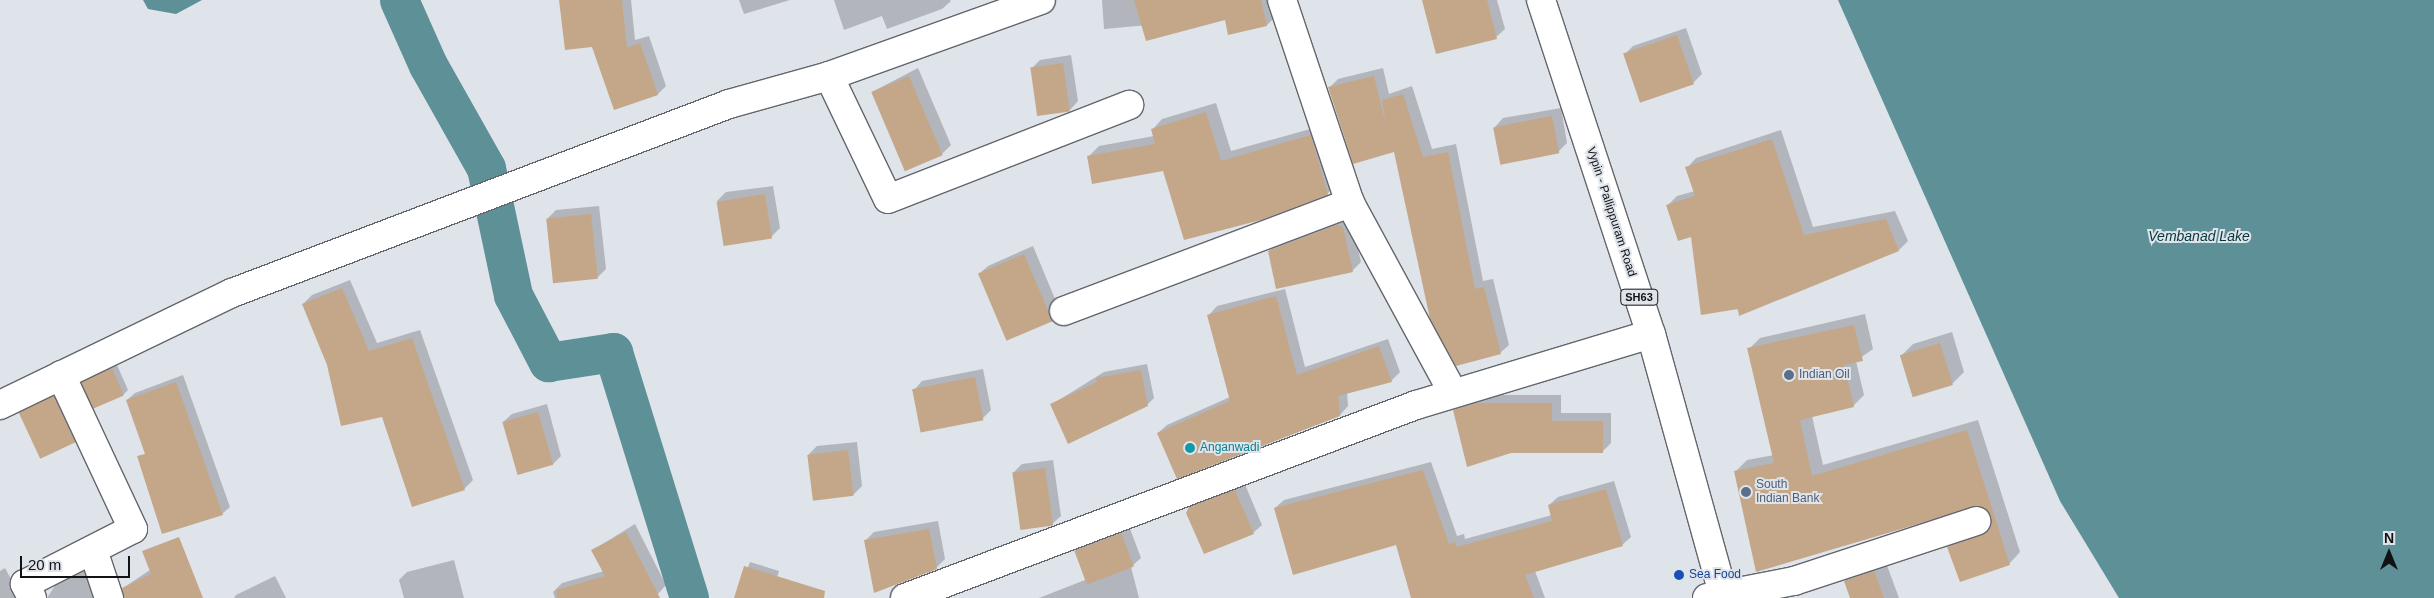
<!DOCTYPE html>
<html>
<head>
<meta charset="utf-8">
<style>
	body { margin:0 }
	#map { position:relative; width:2434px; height:598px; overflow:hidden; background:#dfe3ea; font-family:Arial,sans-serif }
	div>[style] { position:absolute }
	.water>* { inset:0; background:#5d9097 }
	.shadow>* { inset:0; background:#0003 }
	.canal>* { height:39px; margin:-19.5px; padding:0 19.5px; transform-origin:19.5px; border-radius:19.5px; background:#5d9097 }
	.building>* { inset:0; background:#c4a788; transform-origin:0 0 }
	.roads { filter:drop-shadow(1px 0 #63666c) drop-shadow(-1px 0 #63666c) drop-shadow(0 1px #63666c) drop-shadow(0 -1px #63666c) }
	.street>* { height:28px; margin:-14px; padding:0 14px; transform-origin:14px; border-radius:14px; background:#fff }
	.primary>* { height:28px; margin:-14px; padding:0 14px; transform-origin:14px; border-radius:14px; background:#fff }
	.dots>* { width:14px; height:14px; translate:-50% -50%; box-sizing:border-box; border:2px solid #dfe3ea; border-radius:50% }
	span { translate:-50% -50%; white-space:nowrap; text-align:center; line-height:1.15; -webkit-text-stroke:4px #dfe3ea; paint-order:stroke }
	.shield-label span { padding:1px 4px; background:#dfe3ea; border:1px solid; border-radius:4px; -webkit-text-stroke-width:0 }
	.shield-label { font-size:11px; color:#101214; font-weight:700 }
	.street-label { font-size:12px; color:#101214 }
	.service-label { font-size:12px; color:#4e5e75 }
	.left { translate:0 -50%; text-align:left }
	.culture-label { font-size:12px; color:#0d838f }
	.transit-label { font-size:12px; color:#164399 }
	.water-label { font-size:14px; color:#04373d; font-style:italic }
	.north { position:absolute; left:2364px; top:528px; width:50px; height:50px; -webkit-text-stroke:4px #dfe3ea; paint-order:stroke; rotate:0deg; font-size:14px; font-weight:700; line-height:20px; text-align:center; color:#101214 }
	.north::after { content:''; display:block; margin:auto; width:18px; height:22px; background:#101214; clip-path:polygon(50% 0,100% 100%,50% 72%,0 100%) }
	.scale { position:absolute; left:20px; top:556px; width:110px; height:22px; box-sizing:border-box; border:2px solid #101214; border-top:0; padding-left:6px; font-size:15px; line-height:18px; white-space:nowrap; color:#101214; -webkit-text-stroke:4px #dfe3ea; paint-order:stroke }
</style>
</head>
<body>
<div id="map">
	<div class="water">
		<div style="clip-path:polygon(143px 0,202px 0,176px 14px,148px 9px)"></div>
		<div style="clip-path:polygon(1838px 0,2434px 0,2434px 598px,2119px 598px,2060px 501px)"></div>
	</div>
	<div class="shadow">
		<div style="clip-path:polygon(561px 0,631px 0,635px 40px,649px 36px,666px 86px,658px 94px,615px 109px,593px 46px)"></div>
		<div style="clip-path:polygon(739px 0,790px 0,744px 14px)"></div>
		<div style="clip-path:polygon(834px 0,950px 0,951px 1px,942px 9px,887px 29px,882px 16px,844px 30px)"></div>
		<div style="clip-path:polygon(1102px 0,1271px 0,1275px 17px,1267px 25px,1226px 18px,1104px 29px)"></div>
		<div style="clip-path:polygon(1431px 0,1497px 0,1505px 29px,1496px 37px)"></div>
		<div style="clip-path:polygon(1686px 28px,1702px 74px,1693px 83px,1624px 55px,1633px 46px)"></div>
		<div style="clip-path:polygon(1071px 55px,1078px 101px,1070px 110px,1032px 68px,1040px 60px)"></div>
		<div style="clip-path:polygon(918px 68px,951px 145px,942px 154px,872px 92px)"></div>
		<div style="clip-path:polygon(1383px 68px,1389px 94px,1412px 86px,1432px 149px,1456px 144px,1483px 281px,1493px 279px,1509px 345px,1500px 353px,1395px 150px,1329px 88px,1338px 79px)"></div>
		<div style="clip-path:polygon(1216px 103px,1231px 151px,1321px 126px,1338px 183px,1327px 194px,1088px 157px,1099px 146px,1154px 136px,1152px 130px,1162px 119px)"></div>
		<div style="clip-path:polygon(1561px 108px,1567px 143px,1558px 152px,1495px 127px,1503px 118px)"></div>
		<div style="clip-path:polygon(1781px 130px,1813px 227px,1895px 211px,1908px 241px,1899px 250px,1740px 314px,1692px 235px,1668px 205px,1677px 196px,1695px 191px,1687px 168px,1696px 158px)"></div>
		<div style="clip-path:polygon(773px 186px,780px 228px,771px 237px,717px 201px,726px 192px)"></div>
		<div style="clip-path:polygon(599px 206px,606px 269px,597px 278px,547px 219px,556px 210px)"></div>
		<div style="clip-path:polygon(1346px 217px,1351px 218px,1361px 262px,1352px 271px,1269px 251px,1278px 242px)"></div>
		<div style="clip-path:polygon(1033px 246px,1060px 311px,1052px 320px,1007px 339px,979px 274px,988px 266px)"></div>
		<div style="clip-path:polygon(350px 280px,377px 343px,420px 330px,473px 480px,464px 489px,383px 416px,303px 304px,312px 295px)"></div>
		<div style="clip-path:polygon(1285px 289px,1305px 367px,1388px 339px,1400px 372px,1391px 381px,1347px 392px,1348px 406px,1340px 415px,1158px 433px,1167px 425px,1230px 397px,1209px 315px,1217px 306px)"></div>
		<div style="clip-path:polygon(1865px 314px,1873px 349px,1856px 361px,1864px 395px,1853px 406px,1812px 416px,1823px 465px,1978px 420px,2020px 552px,2009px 564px,1948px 547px,1960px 536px,1990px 524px,1992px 515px,1980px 504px,1736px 471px,1747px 460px,1774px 455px,1749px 349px,1760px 338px)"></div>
		<div style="clip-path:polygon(1952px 332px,1964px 372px,1952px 384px,1901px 356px,1913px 344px)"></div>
		<div style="clip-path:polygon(1147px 364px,1154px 398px,1147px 405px,1051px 405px,1104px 372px)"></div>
		<div style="clip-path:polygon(117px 365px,128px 390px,123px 395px,83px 383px)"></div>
		<div style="clip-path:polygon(983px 369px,991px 410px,982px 419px,914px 390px,922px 381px)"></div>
		<div style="clip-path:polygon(183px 375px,230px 507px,222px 514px,127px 400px,135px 393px)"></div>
		<div style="clip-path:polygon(63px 389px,83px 432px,74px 441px,21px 413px)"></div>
		<div style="clip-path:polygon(1486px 395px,1561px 395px,1561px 413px,1611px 413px,1611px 443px,1602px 452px,1455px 410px,1463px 402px)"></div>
		<div style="clip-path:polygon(547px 404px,561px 456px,553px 464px,518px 474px,503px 422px,512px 414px)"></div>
		<div style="clip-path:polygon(857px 442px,862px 486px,853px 495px,808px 455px,817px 446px)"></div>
		<div style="clip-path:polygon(1053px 460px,1061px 516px,1052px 524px,1013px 473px,1022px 464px)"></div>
		<div style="clip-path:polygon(1431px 462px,1457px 536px,1464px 534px,1465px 539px,1552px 515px,1549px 505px,1558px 497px,1614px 481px,1631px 537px,1622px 545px,1535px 571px,1545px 598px,1412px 598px,1397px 544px,1275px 508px,1284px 500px)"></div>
		<div style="clip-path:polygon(1244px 482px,1262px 525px,1253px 533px,1190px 508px,1199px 499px)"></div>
		<div style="clip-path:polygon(938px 521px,945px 559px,936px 568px,865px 541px,874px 532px)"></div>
		<div style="clip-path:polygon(635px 524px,666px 585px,658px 594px,649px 598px,555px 598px,553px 592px,562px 583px,604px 571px,593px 550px)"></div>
		<div style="clip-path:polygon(1129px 526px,1141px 558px,1131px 567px,1139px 598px,1039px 598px,1085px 580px,1075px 551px,1083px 543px)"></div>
		<div style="clip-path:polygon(454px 560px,464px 598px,404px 598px,399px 580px,407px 572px)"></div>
		<div style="clip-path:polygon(1885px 560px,1899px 598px,1851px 598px,1845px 581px,1857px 570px)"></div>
		<div style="clip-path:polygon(94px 562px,108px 598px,47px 598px,58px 581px)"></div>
		<div style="clip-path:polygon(750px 562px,779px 571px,771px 598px,736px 598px)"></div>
		<div style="clip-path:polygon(5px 568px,18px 592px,32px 598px,0 598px,0 571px)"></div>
		<div style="clip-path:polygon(153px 568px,168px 598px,125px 598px,123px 588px)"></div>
		<div style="clip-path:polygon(275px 576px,286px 598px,234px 598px,236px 595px)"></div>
	</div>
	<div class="canal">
		<div style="left:399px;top:0;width:71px;rotate:66deg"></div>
		<div style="left:428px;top:65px;width:118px;rotate:60.6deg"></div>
		<div style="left:486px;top:168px;width:130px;rotate:78deg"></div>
		<div style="left:513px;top:295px;width:76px;rotate:62.4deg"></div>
		<div style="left:548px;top:362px;width:66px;rotate:-8.7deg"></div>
		<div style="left:613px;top:352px;width:257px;rotate:72.8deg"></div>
	</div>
	<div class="building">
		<div style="clip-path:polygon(559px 0,622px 0,627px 48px,640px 43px,658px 95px,614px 110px,592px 47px,565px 50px)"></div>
		<div style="clip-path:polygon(1134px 0,1261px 0,1267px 26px,1228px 35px,1225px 20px,1146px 41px)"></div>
		<div style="clip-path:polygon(1422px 0,1487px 0,1497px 39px,1436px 54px)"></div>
		<div style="left:1677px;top:35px;width:52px;height:57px;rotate:71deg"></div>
		<div style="left:1063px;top:63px;width:49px;height:33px;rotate:82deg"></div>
		<div style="left:909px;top:76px;width:86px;height:41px;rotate:67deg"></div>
		<div style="clip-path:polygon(1374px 76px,1386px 125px,1382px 100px,1403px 94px,1423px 157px,1448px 152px,1475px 289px,1484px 287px,1501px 354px,1456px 366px,1430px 319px,1394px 152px,1353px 164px,1328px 87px)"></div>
		<div style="clip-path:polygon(1206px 112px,1221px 161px,1311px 135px,1328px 195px,1261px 220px,1184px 240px,1163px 171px,1092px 184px,1087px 156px,1155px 144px,1151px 129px)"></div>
		<div style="left:1552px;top:116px;width:38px;height:60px;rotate:79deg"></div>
		<div style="clip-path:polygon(1772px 139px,1804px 235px,1886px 219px,1899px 251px,1739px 316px,1738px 309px,1701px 315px,1691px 237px,1678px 241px,1666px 205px,1695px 196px,1685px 167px)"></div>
		<div style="left:765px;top:194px;width:45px;height:49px;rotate:81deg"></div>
		<div style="left:591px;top:214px;width:65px;height:45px;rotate:84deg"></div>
		<div style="clip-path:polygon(1337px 225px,1343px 227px,1353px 272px,1276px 289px,1268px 251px)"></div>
		<div style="left:1024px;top:254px;width:73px;height:50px;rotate:67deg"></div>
		<div style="clip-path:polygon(342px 288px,369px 351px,412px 338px,465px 490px,412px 507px,382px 417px,341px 426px,327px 365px,302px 304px)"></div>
		<div style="clip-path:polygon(1276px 296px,1297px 375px,1379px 346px,1392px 382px,1338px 396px,1340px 416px,1177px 479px,1157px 433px,1230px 401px,1207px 315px)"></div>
		<div style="clip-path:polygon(1854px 325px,1863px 361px,1844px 365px,1854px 407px,1800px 420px,1812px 476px,1967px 430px,2010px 565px,1960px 582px,1947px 547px,1988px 531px,1991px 516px,1979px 506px,1756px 572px,1734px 471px,1774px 463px,1747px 348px)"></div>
		<div style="left:1940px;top:343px;width:44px;height:42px;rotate:73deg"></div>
		<div style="left:112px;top:368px;width:30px;height:34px;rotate:67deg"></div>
		<div style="clip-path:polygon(1141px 370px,1148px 406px,1068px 444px,1050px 404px,1097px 382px,1096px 378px)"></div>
		<div style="left:975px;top:377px;width:44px;height:64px;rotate:79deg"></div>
		<div style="clip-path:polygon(176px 382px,223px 515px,162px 534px,137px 456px,145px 454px,126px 400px)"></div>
		<div style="left:54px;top:396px;width:51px;height:39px;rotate:65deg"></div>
		<div style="clip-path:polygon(1476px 403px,1552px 403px,1552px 421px,1603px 421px,1603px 453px,1511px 453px,1467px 467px,1453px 410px)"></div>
		<div style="left:538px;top:412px;width:55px;height:37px;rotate:74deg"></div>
		<div style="left:848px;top:450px;width:46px;height:41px;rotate:83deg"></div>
		<div style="left:1045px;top:468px;width:58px;height:33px;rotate:82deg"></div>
		<div style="clip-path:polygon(1423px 470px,1449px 544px,1455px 542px,1457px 547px,1552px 521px,1548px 505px,1606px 489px,1623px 546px,1525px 575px,1534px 598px,1411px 598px,1396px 545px,1293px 575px,1274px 508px)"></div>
		<div style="clip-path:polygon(1235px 490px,1254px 534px,1204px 554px,1186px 513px,1189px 507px)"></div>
		<div style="clip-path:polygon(929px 529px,937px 569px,874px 593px,864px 540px)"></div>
		<div style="clip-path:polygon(626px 532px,660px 598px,557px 598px,556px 590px,605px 576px,591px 550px)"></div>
		<div style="left:1121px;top:533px;width:36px;height:50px;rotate:69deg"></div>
		<div style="clip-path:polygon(179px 537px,203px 598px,124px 598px,122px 588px,151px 574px,142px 551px)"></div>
		<div style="clip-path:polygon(744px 566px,825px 591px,824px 598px,734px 598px)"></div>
		<div style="clip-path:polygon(1874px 571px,1884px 598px,1850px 598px,1844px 581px)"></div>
	</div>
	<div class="roads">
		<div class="street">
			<div style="left:1282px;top:0;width:214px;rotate:71.5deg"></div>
			<div style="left:1350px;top:203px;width:216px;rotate:61.5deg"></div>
			<div style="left:829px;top:76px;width:136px;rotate:64.4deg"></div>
			<div style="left:888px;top:199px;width:259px;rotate:-21.3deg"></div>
			<div style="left:1064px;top:311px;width:306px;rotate:-20.7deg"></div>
			<div style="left:0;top:405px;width:258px;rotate:-25.8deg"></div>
			<div style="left:232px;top:293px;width:532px;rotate:-20.82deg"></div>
			<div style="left:729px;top:104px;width:104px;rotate:-15.6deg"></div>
			<div style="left:829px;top:76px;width:225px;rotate:-19.7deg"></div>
			<div style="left:93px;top:550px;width:51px;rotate:71.6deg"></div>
			<div style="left:32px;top:598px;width:16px;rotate:-117deg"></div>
			<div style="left:25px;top:584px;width:121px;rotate:-27deg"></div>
			<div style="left:133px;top:529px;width:170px;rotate:-115.1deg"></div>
			<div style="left:905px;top:598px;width:546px;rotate:-20.69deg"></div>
			<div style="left:1416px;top:405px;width:245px;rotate:-16.8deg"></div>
			<div style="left:1707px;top:598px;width:89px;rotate:-11.1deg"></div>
			<div style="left:1794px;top:581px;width:192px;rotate:-18.2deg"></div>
		</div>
		<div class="primary">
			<div style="left:1541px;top:0;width:352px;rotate:71.8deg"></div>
			<div style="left:1651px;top:334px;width:274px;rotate:74.5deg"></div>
		</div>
	</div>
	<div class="dots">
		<div style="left:1789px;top:375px;background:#5c6f8a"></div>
		<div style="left:1190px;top:448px;background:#0f9aa8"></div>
		<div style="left:1746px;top:492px;background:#5c6f8a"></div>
		<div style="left:1679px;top:575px;background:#1a4fb4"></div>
	</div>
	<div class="shield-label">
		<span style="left:1639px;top:297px">SH63</span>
	</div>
	<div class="street-label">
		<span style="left:1611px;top:212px;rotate:72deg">Vypin - Pallippuram Road</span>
	</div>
	<div class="service-label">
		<span class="left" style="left:1799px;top:375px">Indian Oil</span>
		<span class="left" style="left:1756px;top:492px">South<br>Indian Bank</span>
	</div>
	<div class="culture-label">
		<span class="left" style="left:1200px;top:448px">Anganwadi</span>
	</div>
	<div class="transit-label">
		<span class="left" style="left:1689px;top:575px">Sea Food</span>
	</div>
	<div class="water-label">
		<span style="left:2199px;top:236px">Vembanad Lake</span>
	</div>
	<div class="north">N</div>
	<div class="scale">20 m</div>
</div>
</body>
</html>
